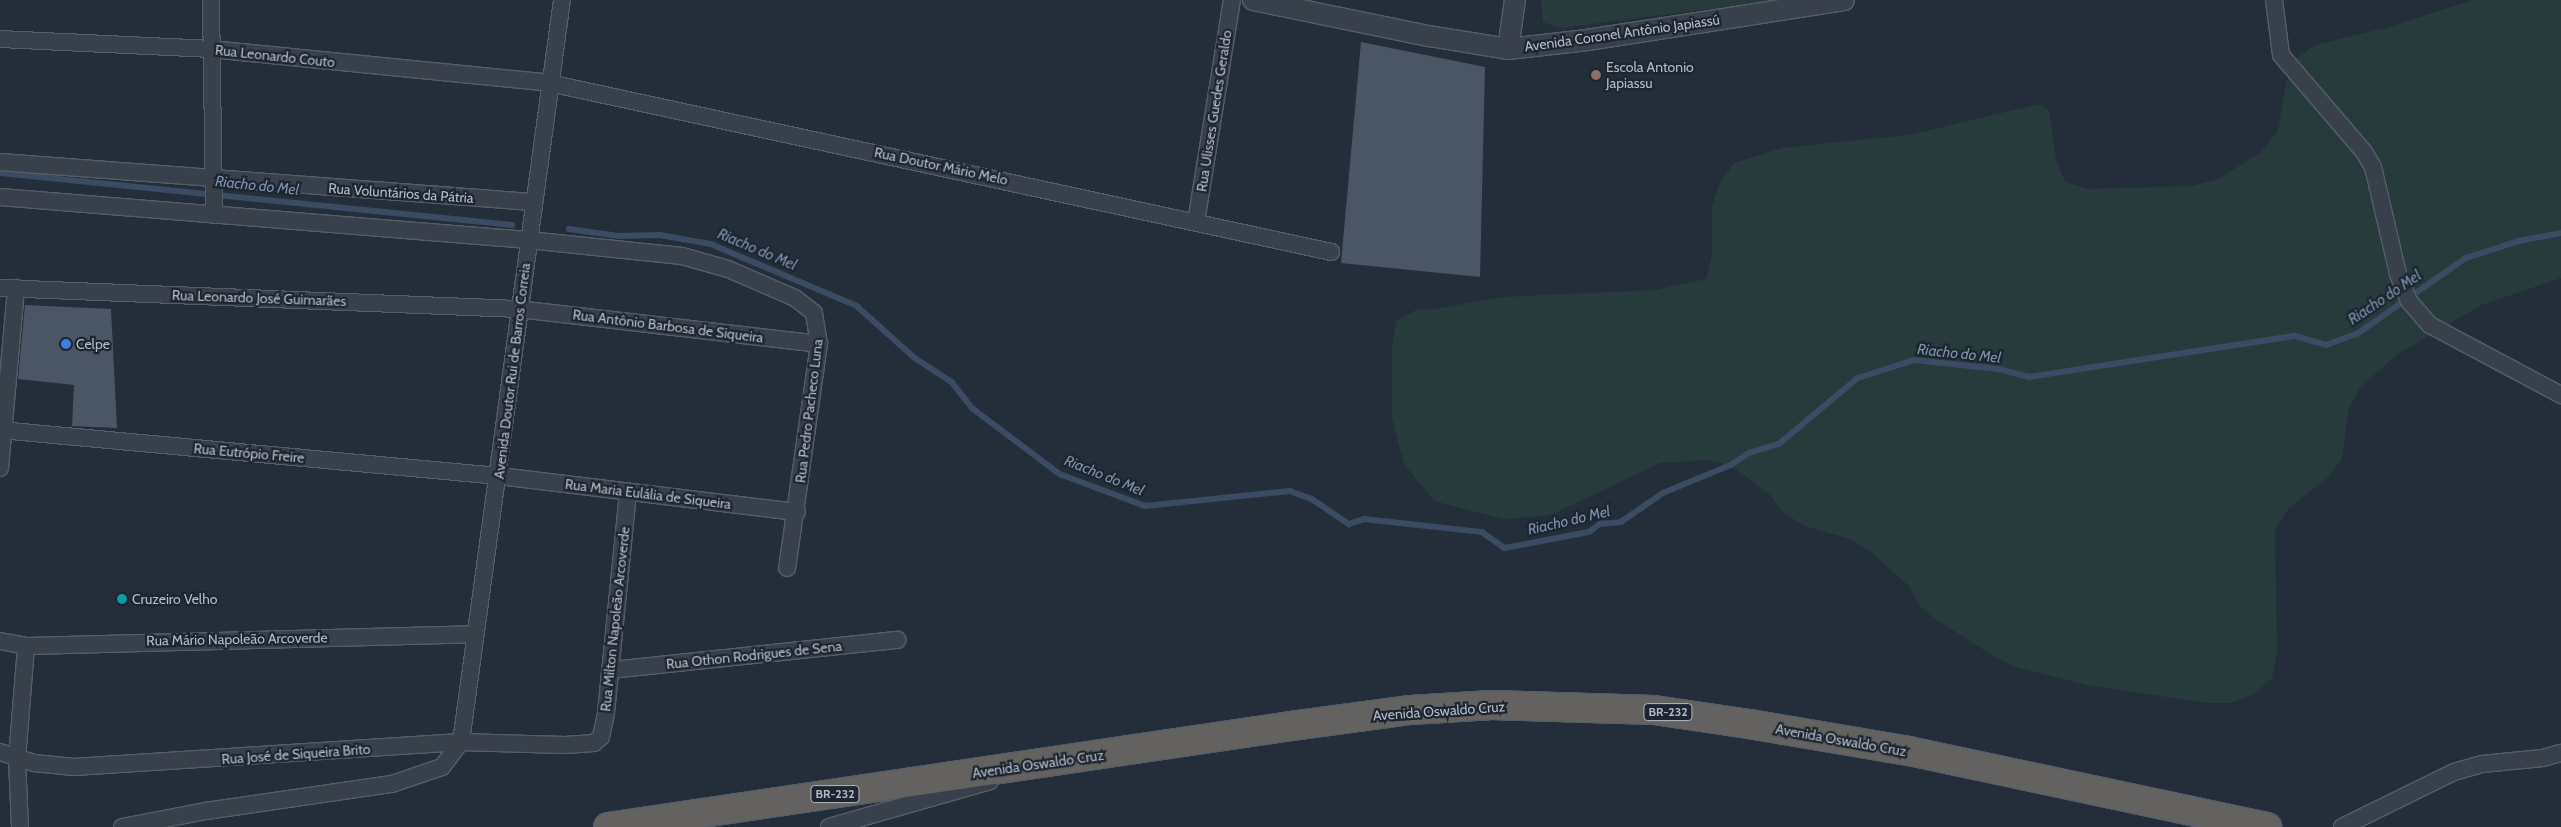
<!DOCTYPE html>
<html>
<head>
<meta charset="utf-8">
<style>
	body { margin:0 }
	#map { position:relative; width:2561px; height:827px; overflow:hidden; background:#242e3b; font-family:Cabin,sans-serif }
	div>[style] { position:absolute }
	.green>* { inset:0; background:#273b3d }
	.stream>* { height:5.5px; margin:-2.75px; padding:0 2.75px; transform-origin:2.75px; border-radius:2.75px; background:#3a4b63 }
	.building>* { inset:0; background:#4a5565 }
	.roads { filter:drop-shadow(1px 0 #565e69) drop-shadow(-1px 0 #565e69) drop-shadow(0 1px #565e69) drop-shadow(0 -1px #565e69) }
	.minor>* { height:16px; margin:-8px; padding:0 8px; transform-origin:8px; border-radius:8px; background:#38404b }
	.tertiary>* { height:20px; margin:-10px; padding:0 10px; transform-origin:10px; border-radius:10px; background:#38404b }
	.trunk>* { height:28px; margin:-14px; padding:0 14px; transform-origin:14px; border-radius:14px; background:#646260 }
	.dots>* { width:14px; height:14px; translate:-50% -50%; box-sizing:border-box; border:2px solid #1d2530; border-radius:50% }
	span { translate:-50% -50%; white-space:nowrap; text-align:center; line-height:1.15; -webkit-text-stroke:4.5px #1d2530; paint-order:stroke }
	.shield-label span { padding:1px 4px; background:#1d2530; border:1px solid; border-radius:4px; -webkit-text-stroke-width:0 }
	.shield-label { font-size:12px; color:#b3bbc7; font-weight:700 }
	.street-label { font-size:14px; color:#b3bbc7 }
	.poi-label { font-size:14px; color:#b3bbc7 }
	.left { translate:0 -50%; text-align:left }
	.water-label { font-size:15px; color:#7c91ad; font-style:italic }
</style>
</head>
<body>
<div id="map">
	<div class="green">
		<div style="clip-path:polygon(1541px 0,1779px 0,1560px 28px,1543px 22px)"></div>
		<div style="clip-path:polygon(2473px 0,2561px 0,2561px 278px,2481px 305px,2398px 354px,2360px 387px,2348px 411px,2342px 459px,2327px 478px,2289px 508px,2275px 529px,2277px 653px,2272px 678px,2254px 694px,2231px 703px,2207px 703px,2087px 685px,2016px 667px,1993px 656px,1933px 617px,1920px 606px,1909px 586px,1873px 554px,1853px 540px,1805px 526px,1784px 513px,1769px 494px,1731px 465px,1708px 460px,1660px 463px,1551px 515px,1504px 519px,1434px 501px,1404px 464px,1392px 419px,1392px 346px,1396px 321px,1418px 309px,1429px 310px,1503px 297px,1656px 290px,1706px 279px,1712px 255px,1712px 207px,1719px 184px,1734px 163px,1782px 148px,1909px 135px,2039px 104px,2049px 110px,2056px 159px,2065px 182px,2088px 189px,2191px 186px,2219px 179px,2261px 152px,2278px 131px,2286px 83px,2295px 60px,2315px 45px,2386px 28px)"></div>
	</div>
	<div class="stream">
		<div style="left:0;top:173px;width:515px;rotate:5.8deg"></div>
		<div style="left:569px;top:229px;width:50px;rotate:8deg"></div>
		<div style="left:619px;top:236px;width:41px;rotate:-1.4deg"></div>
		<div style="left:660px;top:235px;width:52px;rotate:10deg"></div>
		<div style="left:711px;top:244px;width:159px;rotate:23deg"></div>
		<div style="left:857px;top:306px;width:78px;rotate:41.9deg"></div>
		<div style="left:915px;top:358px;width:44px;rotate:33deg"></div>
		<div style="left:952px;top:382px;width:33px;rotate:52deg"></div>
		<div style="left:972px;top:408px;width:110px;rotate:36.9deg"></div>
		<div style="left:1060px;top:474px;width:91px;rotate:20.6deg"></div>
		<div style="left:1145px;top:506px;width:146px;rotate:-5.9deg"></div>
		<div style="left:1290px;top:491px;width:23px;rotate:20deg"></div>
		<div style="left:1312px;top:499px;width:45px;rotate:34deg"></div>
		<div style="left:1349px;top:524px;width:16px;rotate:-18deg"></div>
		<div style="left:1364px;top:519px;width:119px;rotate:6.3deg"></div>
		<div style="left:1482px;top:532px;width:28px;rotate:35deg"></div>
		<div style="left:1505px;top:548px;width:86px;rotate:-10.8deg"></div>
		<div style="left:1589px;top:532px;width:14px;rotate:-36deg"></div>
		<div style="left:1600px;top:524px;width:21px;rotate:-5deg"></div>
		<div style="left:1621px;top:522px;width:51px;rotate:-34.6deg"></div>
		<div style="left:1663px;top:493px;width:74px;rotate:-22.4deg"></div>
		<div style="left:1731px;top:465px;width:22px;rotate:-34deg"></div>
		<div style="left:1749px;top:453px;width:31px;rotate:-17deg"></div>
		<div style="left:1779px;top:444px;width:103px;rotate:-39.9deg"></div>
		<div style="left:1858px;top:378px;width:59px;rotate:-17.8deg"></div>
		<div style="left:1914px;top:360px;width:85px;rotate:6deg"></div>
		<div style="left:1999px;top:369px;width:31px;rotate:15deg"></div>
		<div style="left:2029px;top:377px;width:269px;rotate:-8.8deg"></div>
		<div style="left:2295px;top:336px;width:32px;rotate:16deg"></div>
		<div style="left:2326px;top:345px;width:33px;rotate:-20deg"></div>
		<div style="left:2357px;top:334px;width:133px;rotate:-34.9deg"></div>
		<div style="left:2466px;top:258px;width:56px;rotate:-17.8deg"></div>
		<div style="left:2519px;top:241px;width:43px;rotate:-10.8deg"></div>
	</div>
	<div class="building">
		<div style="clip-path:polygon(1361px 42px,1485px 67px,1480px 277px,1341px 263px)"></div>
		<div style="clip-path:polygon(25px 305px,111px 309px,117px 428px,72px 426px,74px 385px,18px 379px)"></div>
	</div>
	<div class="roads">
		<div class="minor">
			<div style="left:211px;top:0;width:215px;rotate:89.2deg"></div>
			<div style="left:2274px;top:0;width:55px;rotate:82.7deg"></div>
			<div style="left:2281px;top:55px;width:128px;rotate:49.4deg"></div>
			<div style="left:2364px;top:152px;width:17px;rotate:59deg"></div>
			<div style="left:2373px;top:167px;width:110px;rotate:76.8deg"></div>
			<div style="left:2398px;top:274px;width:29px;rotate:68deg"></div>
			<div style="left:2409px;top:301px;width:32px;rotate:49deg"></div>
			<div style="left:2430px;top:325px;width:149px;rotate:28.1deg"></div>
			<div style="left:0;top:39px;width:211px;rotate:2.7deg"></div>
			<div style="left:211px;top:49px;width:340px;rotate:5.7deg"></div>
			<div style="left:549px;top:83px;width:800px;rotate:12.19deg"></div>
			<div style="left:0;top:162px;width:534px;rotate:4.3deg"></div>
			<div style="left:0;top:197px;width:530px;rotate:4.66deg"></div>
			<div style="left:528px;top:240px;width:155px;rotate:5.9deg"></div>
			<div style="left:682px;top:256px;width:48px;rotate:15.8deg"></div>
			<div style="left:728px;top:269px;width:73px;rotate:23.4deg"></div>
			<div style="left:795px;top:298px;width:24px;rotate:38deg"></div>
			<div style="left:814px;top:313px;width:31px;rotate:81deg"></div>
			<div style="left:819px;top:344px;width:226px;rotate:98.1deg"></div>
			<div style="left:1196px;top:222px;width:225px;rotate:-80.8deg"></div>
			<div style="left:0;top:288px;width:518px;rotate:2.32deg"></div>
			<div style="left:518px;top:309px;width:303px;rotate:6.6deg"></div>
			<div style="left:0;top:430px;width:501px;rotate:5.27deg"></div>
			<div style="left:499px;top:476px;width:300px;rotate:6.9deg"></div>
			<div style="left:0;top:468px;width:181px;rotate:-84.9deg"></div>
			<div style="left:0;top:641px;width:26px;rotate:11deg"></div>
			<div style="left:26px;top:646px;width:449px;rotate:-1.5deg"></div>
			<div style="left:611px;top:670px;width:288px;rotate:-6deg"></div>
			<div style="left:0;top:752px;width:36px;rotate:18deg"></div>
			<div style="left:34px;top:763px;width:40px;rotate:5.7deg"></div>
			<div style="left:74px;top:767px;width:388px;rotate:-3.7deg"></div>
			<div style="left:461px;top:742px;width:104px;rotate:1.7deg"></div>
			<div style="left:565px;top:745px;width:29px;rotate:-4deg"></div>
			<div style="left:594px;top:743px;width:9px;rotate:-41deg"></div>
			<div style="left:601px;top:737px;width:25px;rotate:-78deg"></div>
			<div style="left:606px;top:713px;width:222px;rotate:-84.3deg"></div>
			<div style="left:20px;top:827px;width:68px;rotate:-92.5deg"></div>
			<div style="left:17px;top:759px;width:113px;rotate:-85.4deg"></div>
			<div style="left:122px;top:827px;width:86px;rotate:-10.8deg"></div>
			<div style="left:206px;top:811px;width:188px;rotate:-8.3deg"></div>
			<div style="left:392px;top:784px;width:53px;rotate:-18.8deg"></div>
			<div style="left:442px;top:767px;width:31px;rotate:-53deg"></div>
			<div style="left:461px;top:742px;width:749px;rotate:-82.25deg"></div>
			<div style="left:829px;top:827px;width:167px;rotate:-15.9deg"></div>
			<div style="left:2342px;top:827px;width:125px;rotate:-26.2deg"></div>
			<div style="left:2454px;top:772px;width:29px;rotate:-16deg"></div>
			<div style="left:2482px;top:764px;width:61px;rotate:-5.6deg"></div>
			<div style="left:2543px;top:758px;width:19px;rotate:-16deg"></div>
		</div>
		<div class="tertiary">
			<div style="left:1253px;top:0;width:180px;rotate:11.6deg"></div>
			<div style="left:1429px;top:36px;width:80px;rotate:9.3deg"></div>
			<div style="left:1508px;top:49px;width:80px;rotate:-6.5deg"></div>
			<div style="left:1587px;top:40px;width:260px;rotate:-8.8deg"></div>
			<div style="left:1508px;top:49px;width:49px;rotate:-81.9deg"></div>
		</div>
		<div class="trunk">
			<div style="left:608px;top:827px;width:690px;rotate:-8.41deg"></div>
			<div style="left:1291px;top:726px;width:121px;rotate:-7.6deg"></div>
			<div style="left:1411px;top:710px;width:81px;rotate:-3.5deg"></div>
			<div style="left:1492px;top:705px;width:162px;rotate:1.8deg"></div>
			<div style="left:1654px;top:710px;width:102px;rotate:8.4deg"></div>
			<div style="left:1755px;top:725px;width:156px;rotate:9.6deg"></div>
			<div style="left:1909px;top:751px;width:366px;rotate:12deg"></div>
		</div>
	</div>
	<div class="dots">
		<div style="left:1596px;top:75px;background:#8d6e63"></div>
		<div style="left:66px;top:344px;background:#3f7fe0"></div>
		<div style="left:122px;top:599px;background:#0f9aa8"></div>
	</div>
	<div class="shield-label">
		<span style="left:1668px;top:712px">BR-232</span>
		<span style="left:835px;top:794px">BR-232</span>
	</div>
	<div class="street-label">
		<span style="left:1622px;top:33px;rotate:-8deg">Avenida Coronel Antônio Japiassú</span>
		<span style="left:275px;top:56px;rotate:6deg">Rua Leonardo Couto</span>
		<span style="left:1214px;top:111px;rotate:-81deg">Rua Ulisses Guedes Geraldo</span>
		<span style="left:941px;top:166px;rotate:12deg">Rua Doutor Mário Melo</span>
		<span style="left:401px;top:193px;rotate:4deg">Rua Voluntários da Pátria</span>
		<span style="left:259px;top:298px;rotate:2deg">Rua Leonardo José Guimarães</span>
		<span style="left:668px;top:326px;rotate:7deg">Rua Antônio Barbosa de Siqueira</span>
		<span style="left:512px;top:371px;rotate:-83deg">Avenida Doutor Rui de Barros Correia</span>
		<span style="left:809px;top:411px;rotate:-83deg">Rua Pedro Pacheco Luna</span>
		<span style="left:249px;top:453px;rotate:5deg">Rua Eutrópio Freire</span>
		<span style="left:648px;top:494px;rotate:7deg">Rua Maria Eulália de Siqueira</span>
		<span style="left:615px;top:619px;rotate:-84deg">Rua Milton Napoleão Arcoverde</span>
		<span style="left:237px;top:639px;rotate:-1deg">Rua Mário Napoleão Arcoverde</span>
		<span style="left:754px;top:655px;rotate:-6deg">Rua Othon Rodrigues de Sena</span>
		<span style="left:1439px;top:711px;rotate:-4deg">Avenida Oswaldo Cruz</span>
		<span style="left:1841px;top:740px;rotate:10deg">Avenida Oswaldo Cruz</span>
		<span style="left:296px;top:754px;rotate:-4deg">Rua José de Siqueira Brito</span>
		<span style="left:1038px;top:764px;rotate:-8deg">Avenida Oswaldo Cruz</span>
	</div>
	<div class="poi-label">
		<span class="left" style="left:1606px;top:75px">Escola Antonio<br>Japiassu</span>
		<span class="left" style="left:76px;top:344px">Celpe</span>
		<span class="left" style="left:132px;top:599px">Cruzeiro Velho</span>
	</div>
	<div class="water-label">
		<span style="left:257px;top:186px;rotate:6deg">Riacho do Mel</span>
		<span style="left:757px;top:250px;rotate:23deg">Riacho do Mel</span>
		<span style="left:2385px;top:298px;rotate:-34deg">Riacho do Mel</span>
		<span style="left:1959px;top:354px;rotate:6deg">Riacho do Mel</span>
		<span style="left:1104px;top:476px;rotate:22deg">Riacho do Mel</span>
		<span style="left:1569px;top:521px;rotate:-13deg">Riacho do Mel</span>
	</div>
</div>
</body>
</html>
